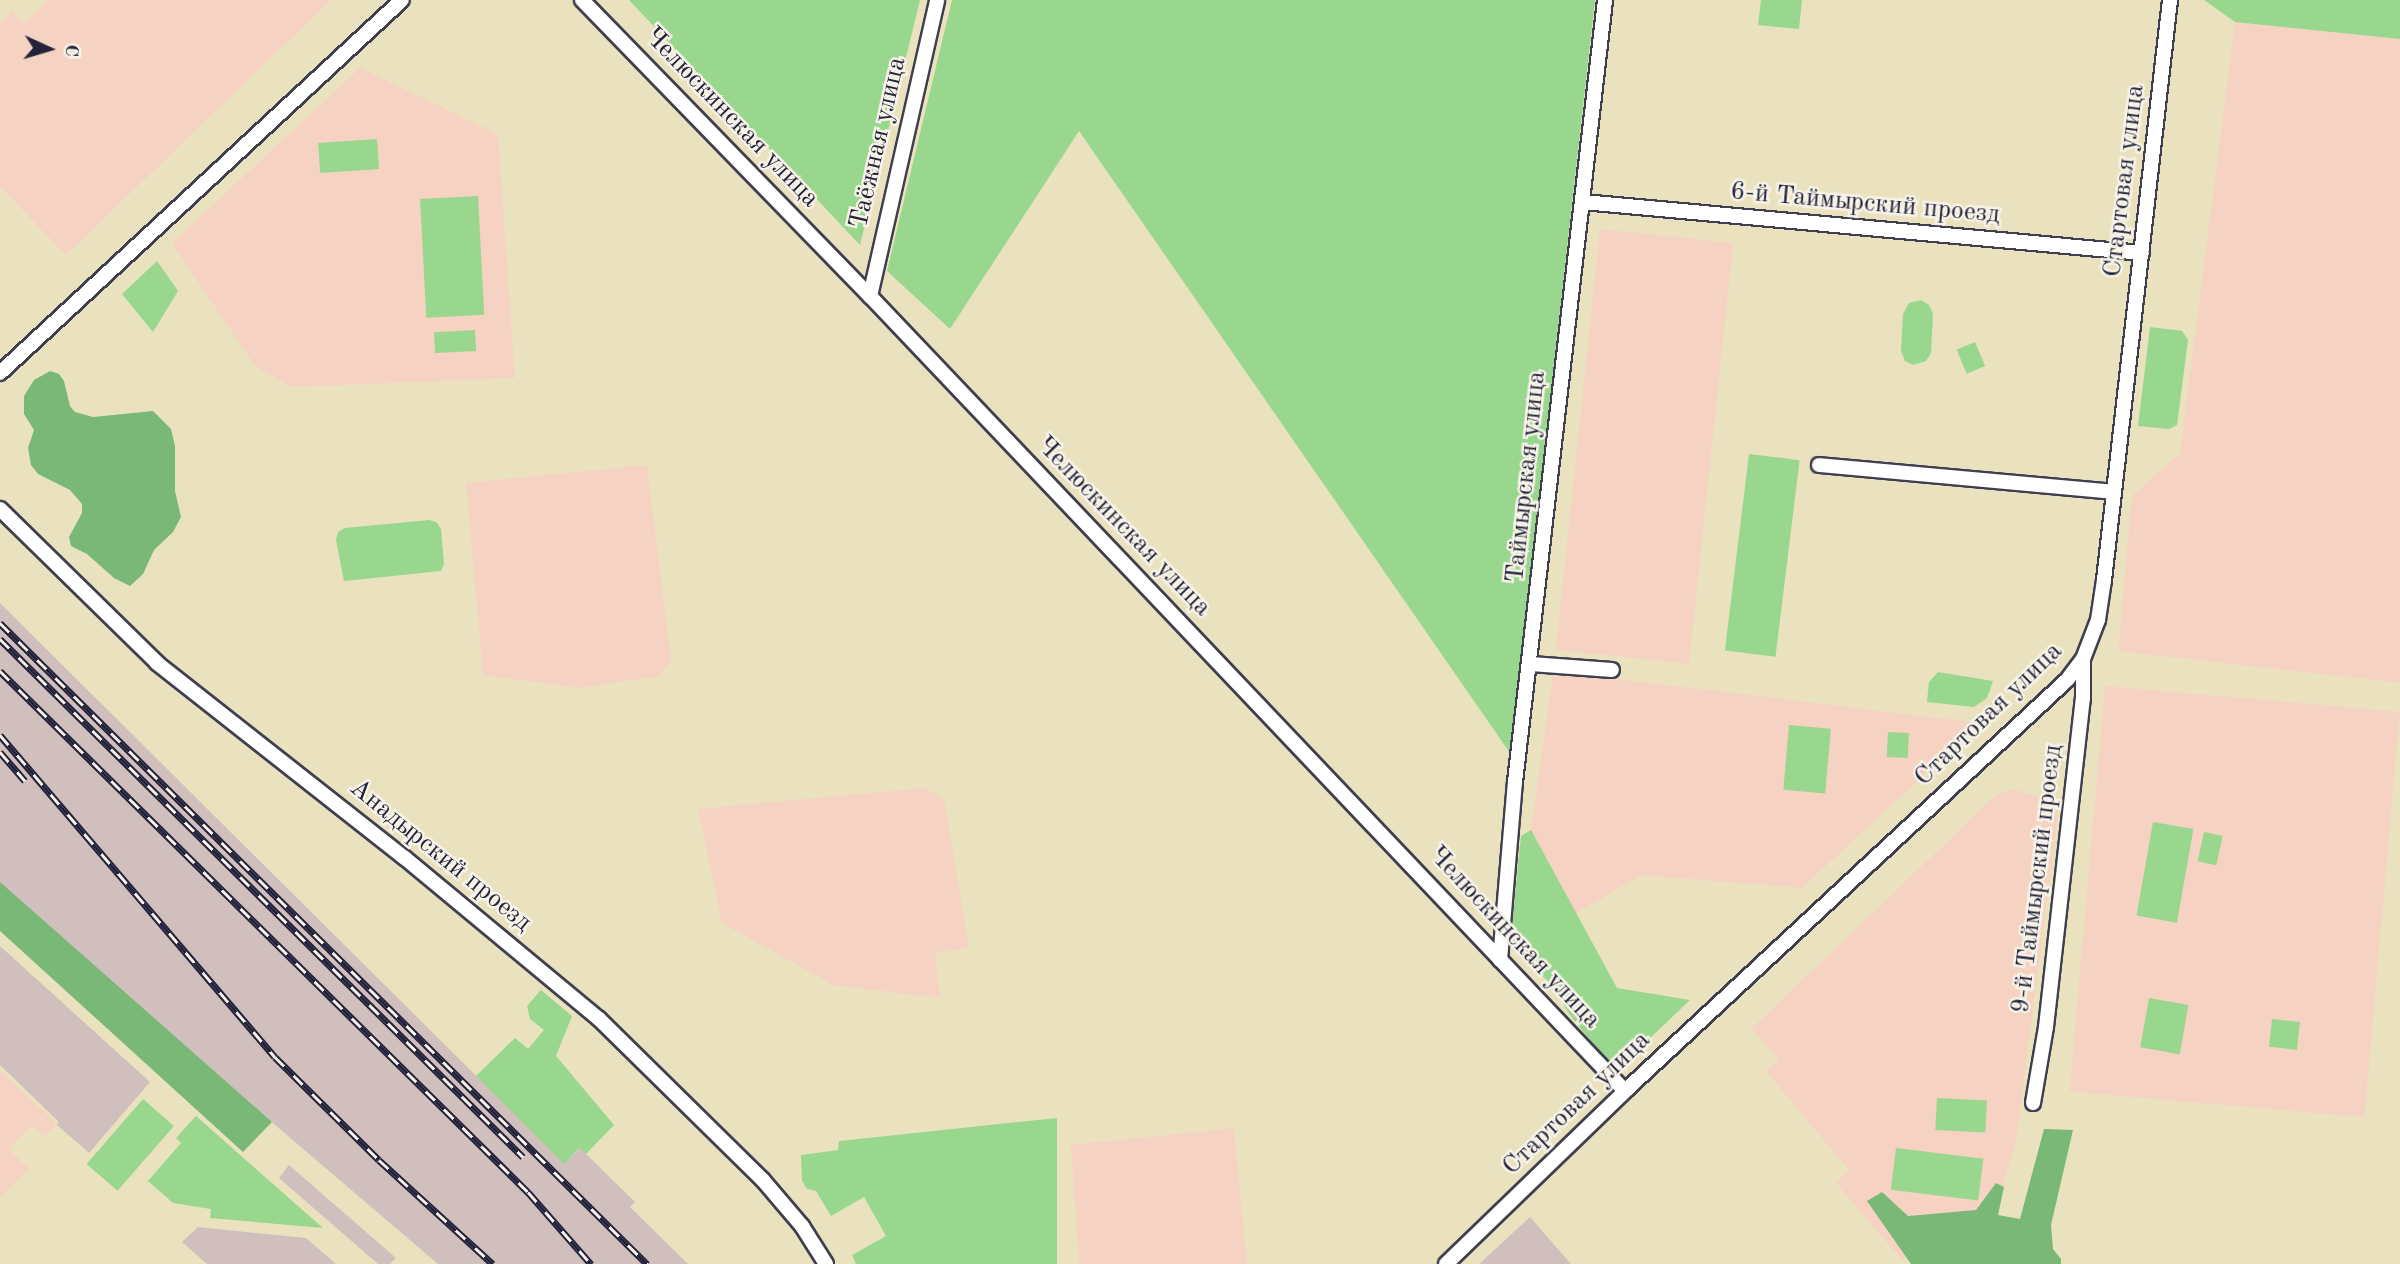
<!DOCTYPE html>
<html>
<head>
<meta charset="utf-8">
<style>
	body { margin:0 }
	#map { position:relative; width:2400px; height:1264px; overflow:hidden; background:#eae2bf; font-family:"Old Standard TT",serif }
	div>[style] { position:absolute }
	.built>* { inset:0; background:#f5d2c2; transform-origin:0 0 }
	.industrial>* { inset:0; background:#d1bfbd }
	.green>* { inset:0; background:#98d78d; transform-origin:0 0 }
	.forest>* { inset:0; background:#7ab878 }
	.roads { filter:drop-shadow(2px 0 #403f4f) drop-shadow(-2px 0 #403f4f) drop-shadow(0 2px #403f4f) drop-shadow(0 -2px #403f4f) }
	.minor>* { height:14px; margin:-7px; padding:0 7px; transform-origin:7px; border-radius:7px; background:#fff }
	.rail>* { height:7px; margin-top:-3.5px; transform-origin:0; background:repeating-linear-gradient(90deg,#f7f3e8 0 13px,#22223b 0 26px); box-sizing:border-box; border-block:2px solid #22223b }
	span { translate:-50% -50%; white-space:nowrap; text-align:center; line-height:1.15; -webkit-text-stroke:5px #f7f3e8; paint-order:stroke }
	.street-label { font-size:26px; color:#22223b }
	.north { position:absolute; left:14px; top:14px; width:70px; height:70px; -webkit-text-stroke:5px #f7f3e8; paint-order:stroke; rotate:94deg; font-size:19px; font-weight:700; line-height:28px; text-align:center; color:#22223b }
	.north::after { content:''; display:block; margin:auto; width:24px; height:32px; background:#22223b; clip-path:polygon(50% 0,100% 100%,50% 72%,0 100%) }
</style>
</head>
<body>
<div id="map">
	<div class="built">
		<div style="clip-path:polygon(48px 0,331px 0,66px 255px,0 187px,0 23px,12px 11px,24px 23px)"></div>
		<div style="clip-path:polygon(2235px 22px,2400px 39px,2400px 683px,2118px 651px,2132px 496px,2180px 453px)"></div>
		<div style="clip-path:polygon(360px 68px,498px 134px,515px 378px,291px 387px,255px 366px,172px 243px)"></div>
		<div style="left:1600px;top:229px;width:134px;height:423px;rotate:6deg"></div>
		<div style="clip-path:polygon(647px 465px,671px 659px,660px 676px,579px 688px,483px 675px,466px 483px)"></div>
		<div style="clip-path:polygon(1553px 673px,1643px 682px,1980px 723px,1802px 888px,1641px 875px,1575px 914px,1531px 830px)"></div>
		<div style="left:2105px;top:686px;width:296px;height:407px;rotate:5deg"></div>
		<div style="clip-path:polygon(924px 788px,944px 799px,969px 948px,935px 953px,940px 998px,833px 985px,722px 923px,698px 809px)"></div>
		<div style="clip-path:polygon(2013px 789px,2054px 801px,2058px 812px,2016px 1142px,1988px 1231px,1901px 1259px,1836px 1183px,1849px 1170px,1766px 1071px,1779px 1059px,1751px 1029px,1996px 795px)"></div>
		<div style="clip-path:polygon(0 1070px,57px 1124px,45px 1136px,32px 1125px,9px 1149px,29px 1169px,0 1198px)"></div>
		<div style="clip-path:polygon(1234px 1128px,1247px 1264px,1079px 1264px,1071px 1145px)"></div>
	</div>
	<div class="industrial">
		<div style="clip-path:polygon(0 603px,564px 1163px,580px 1148px,635px 1202px,630px 1207px,688px 1264px,438px 1264px,0 890px)"></div>
		<div style="clip-path:polygon(0 946px,150px 1082px,89px 1153px,57px 1125px,59px 1122px,0 1065px)"></div>
		<div style="clip-path:polygon(289px 1165px,396px 1258px,390px 1264px,378px 1264px,279px 1178px)"></div>
		<div style="clip-path:polygon(1530px 1217px,1571px 1264px,1479px 1264px)"></div>
		<div style="clip-path:polygon(198px 1227px,306px 1238px,336px 1264px,207px 1264px,182px 1242px)"></div>
	</div>
	<div class="green">
		<div style="clip-path:polygon(629px 0,920px 0,860px 245px)"></div>
		<div style="clip-path:polygon(952px 0,1595px 0,1510px 753px,1079px 131px,950px 329px,887px 271px)"></div>
		<div style="clip-path:polygon(1761px 0,1802px 0,1799px 29px,1758px 25px)"></div>
		<div style="clip-path:polygon(2204px 0,2400px 0,2400px 39px,2235px 22px)"></div>
		<div style="left:377px;top:139px;width:30px;height:59px;rotate:86deg"></div>
		<div style="left:478px;top:196px;width:119px;height:58px;rotate:87deg"></div>
		<div style="clip-path:polygon(157px 261px,178px 291px,153px 332px,122px 294px)"></div>
		<div style="clip-path:polygon(1921px 300px,1929px 305px,1933px 314px,1931px 353px,1926px 361px,1913px 365px,1905px 361px,1901px 351px,1903px 314px,1909px 303px)"></div>
		<div style="clip-path:polygon(2150px 327px,2182px 331px,2188px 340px,2177px 425px,2169px 429px,2138px 426px)"></div>
		<div style="left:475px;top:330px;width:21px;height:41px;rotate:87deg"></div>
		<div style="left:1975px;top:342px;width:26px;height:20px;rotate:67deg"></div>
		<div style="left:1749px;top:454px;width:51px;height:198px;rotate:7deg"></div>
		<div style="clip-path:polygon(429px 520px,436px 522px,441px 529px,444px 564px,441px 571px,344px 581px,336px 540px,338px 532px,345px 528px)"></div>
		<div style="clip-path:polygon(1938px 672px,1993px 681px,1987px 698px,1974px 707px,1927px 702px,1929px 682px)"></div>
		<div style="left:1789px;top:725px;width:42px;height:65px;rotate:5deg"></div>
		<div style="left:1888px;top:732px;width:21px;height:25px;rotate:3deg"></div>
		<div style="left:2153px;top:822px;width:41px;height:95px;rotate:10deg"></div>
		<div style="clip-path:polygon(1531px 830px,1617px 988px,1690px 1000px,1625px 1062px,1609px 1064px,1570px 1015px,1550px 983px,1510px 945px,1521px 836px)"></div>
		<div style="left:2204px;top:832px;width:19px;height:30px;rotate:12deg"></div>
		<div style="clip-path:polygon(541px 990px,572px 1016px,556px 1056px,614px 1125px,586px 1154px,579px 1148px,564px 1164px,476px 1076px,515px 1038px,528px 1049px,544px 1030px,530px 1019px,527px 1006px)"></div>
		<div style="left:2149px;top:998px;width:40px;height:50px;rotate:10deg"></div>
		<div style="left:2272px;top:1019px;width:28px;height:28px;rotate:6deg"></div>
		<div style="left:1937px;top:1098px;width:50px;height:32px;rotate:3deg"></div>
		<div style="left:143px;top:1099px;width:41px;height:86px;rotate:41deg"></div>
		<div style="clip-path:polygon(196px 1116px,323px 1228px,210px 1218px,211px 1209px,173px 1203px,148px 1181px,181px 1143px,176px 1138px)"></div>
		<div style="clip-path:polygon(1057px 1118px,1057px 1264px,856px 1264px,852px 1255px,886px 1236px,864px 1197px,831px 1216px,816px 1191px,807px 1189px,802px 1181px,801px 1155px,838px 1150px,839px 1141px)"></div>
		<div style="left:1896px;top:1148px;width:88px;height:42px;rotate:7deg"></div>
	</div>
	<div class="forest">
		<div style="clip-path:polygon(50px 371px,59px 374px,64px 381px,70px 406px,75px 412px,93px 417px,153px 411px,171px 429px,175px 446px,175px 491px,181px 517px,173px 532px,154px 550px,143px 574px,130px 586px,114px 578px,87px 554px,71px 546px,69px 537px,82px 513px,82px 504px,70px 490px,38px 474px,31px 465px,28px 448px,34px 430px,24px 414px,24px 396px,34px 380px)"></div>
		<div style="clip-path:polygon(0 882px,272px 1122px,243px 1152px,0 931px)"></div>
		<div style="clip-path:polygon(2044px 1129px,2073px 1130px,2051px 1225px,2053px 1249px,2061px 1259px,2061px 1264px,1911px 1264px,1867px 1201px,1882px 1192px,1908px 1216px,1976px 1210px,1996px 1183px,2004px 1187px,1998px 1215px,2020px 1219px)"></div>
	</div>
	<div class="roads">
		<div class="minor">
			<div style="left:582px;top:0;width:413px;rotate:45.8deg"></div>
			<div style="left:870px;top:296px;width:1096px;rotate:46.48deg"></div>
			<div style="left:1583px;top:202px;width:561px;rotate:5.21deg"></div>
			<div style="left:870px;top:296px;width:303px;rotate:-77.2deg"></div>
			<div style="left:0;top:373px;width:548px;rotate:-42.86deg"></div>
			<div style="left:1819px;top:465px;width:296px;rotate:5.2deg"></div>
			<div style="left:0;top:509px;width:220px;rotate:44.4deg"></div>
			<div style="left:157px;top:663px;width:315px;rotate:38.2deg"></div>
			<div style="left:405px;top:858px;width:252px;rotate:39.7deg"></div>
			<div style="left:599px;top:1019px;width:228px;rotate:44.5deg"></div>
			<div style="left:762px;top:1179px;width:62px;rotate:49.6deg"></div>
			<div style="left:802px;top:1226px;width:45px;rotate:57.7deg"></div>
			<div style="left:1531px;top:664px;width:81px;rotate:4.2deg"></div>
			<div style="left:1500px;top:960px;width:179px;rotate:-85.2deg"></div>
			<div style="left:1515px;top:782px;width:787px;rotate:-83.43deg"></div>
			<div style="left:2033px;top:1103px;width:77px;rotate:-80.3deg"></div>
			<div style="left:2046px;top:1027px;width:331px;rotate:-83.6deg"></div>
			<div style="left:2083px;top:698px;width:39px;rotate:-90deg"></div>
			<div style="left:1446px;top:1264px;width:249px;rotate:-44deg"></div>
			<div style="left:1625px;top:1091px;width:604px;rotate:-42.92deg"></div>
			<div style="left:2067px;top:680px;width:26px;rotate:-53deg"></div>
			<div style="left:2083px;top:659px;width:42px;rotate:-69deg"></div>
			<div style="left:2098px;top:620px;width:40px;rotate:-81.5deg"></div>
			<div style="left:2104px;top:580px;width:584px;rotate:-83.51deg"></div>
		</div>
	</div>
	<div class="rail">
		<div style="left:0;top:623px;width:911px;rotate:44.73deg"></div>
		<div style="left:0;top:639px;width:736px;rotate:44.72deg"></div>
		<div style="left:0;top:671px;width:742px;rotate:44.62deg"></div>
		<div style="left:528px;top:1192px;width:96px;rotate:48.8deg"></div>
		<div style="left:0;top:735px;width:423px;rotate:49.5deg"></div>
		<div style="left:275px;top:1057px;width:146px;rotate:44.7deg"></div>
		<div style="left:379px;top:1160px;width:154px;rotate:42.4deg"></div>
		<div style="left:0;top:752px;width:38px;rotate:49deg"></div>
	</div>
	<div class="street-label">
		<span style="left:731px;top:118px;rotate:46deg">Челюскинская улица</span>
		<span style="left:879px;top:143px;rotate:-77deg">Таёжная улица</span>
		<span style="left:2125px;top:181px;rotate:-83deg">Стартовая улица</span>
		<span style="left:1865px;top:204px;rotate:5deg">6-й Таймырский проезд</span>
		<span style="left:1527px;top:477px;rotate:-84deg">Таймырская улица</span>
		<span style="left:1123px;top:527px;rotate:46deg">Челюскинская улица</span>
		<span style="left:1989px;top:715px;rotate:-44deg">Стартовая улица</span>
		<span style="left:440px;top:856px;rotate:39deg">Анадырский проезд</span>
		<span style="left:2038px;top:879px;rotate:-83deg">9-й Таймырский проезд</span>
		<span style="left:1514px;top:938px;rotate:47deg">Челюскинская улица</span>
		<span style="left:1577px;top:1104px;rotate:-44deg">Стартовая улица</span>
	</div>
	<div class="north">С</div>
</div>
</body>
</html>
